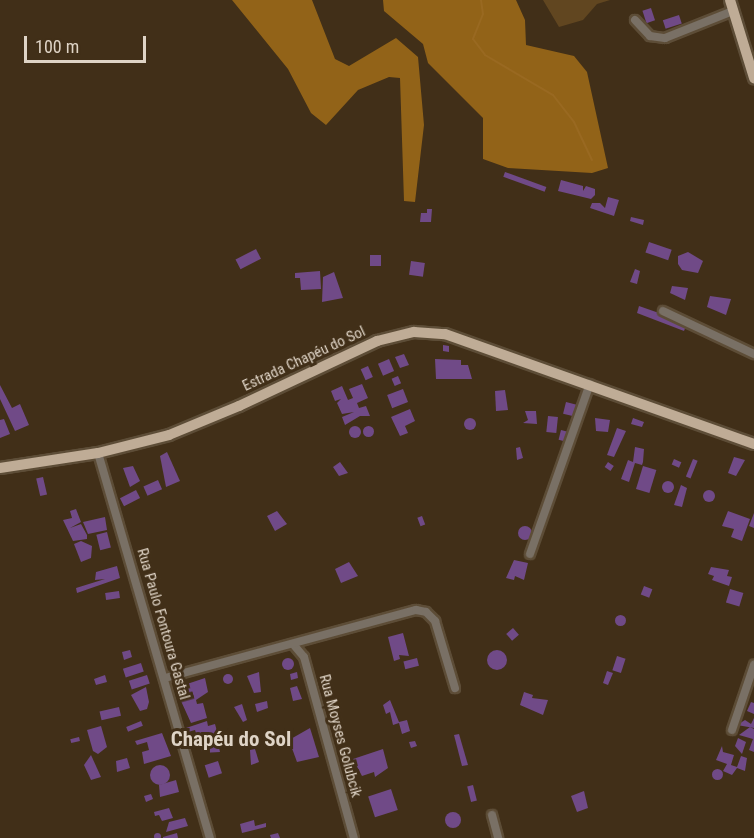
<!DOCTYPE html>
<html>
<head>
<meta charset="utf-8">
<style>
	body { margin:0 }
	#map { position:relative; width:754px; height:838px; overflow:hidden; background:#412f18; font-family:"Roboto Condensed",sans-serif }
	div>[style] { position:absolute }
	.green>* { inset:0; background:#614620 }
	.forest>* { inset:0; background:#926318 }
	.stream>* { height:2px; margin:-1px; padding:0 1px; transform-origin:1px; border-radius:1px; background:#996921 }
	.building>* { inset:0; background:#704a87; transform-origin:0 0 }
	.round { border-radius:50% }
	.roads { filter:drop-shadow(2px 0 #5d4d37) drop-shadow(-2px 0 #5d4d37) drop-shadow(0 2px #5d4d37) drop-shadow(0 -2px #5d4d37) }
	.minor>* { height:8px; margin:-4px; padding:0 4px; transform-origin:4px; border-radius:4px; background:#797065 }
	.major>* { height:10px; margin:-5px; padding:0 5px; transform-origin:5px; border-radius:5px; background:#bfac96 }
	span { translate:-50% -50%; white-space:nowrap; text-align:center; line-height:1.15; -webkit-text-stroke:6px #412f18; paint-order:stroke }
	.street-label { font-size:15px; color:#dfd4c6 }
	.district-label { font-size:21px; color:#dfd4c6; font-weight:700 }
	.scale { position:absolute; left:24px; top:36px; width:122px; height:27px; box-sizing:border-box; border:3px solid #dfd4c6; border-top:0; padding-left:8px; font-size:18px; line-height:21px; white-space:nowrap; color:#dfd4c6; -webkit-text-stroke:4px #412f18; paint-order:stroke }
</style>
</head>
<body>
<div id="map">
	<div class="green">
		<div style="clip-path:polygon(543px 0,610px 0,597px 4px,583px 20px,559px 27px)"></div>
	</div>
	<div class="forest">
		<div style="clip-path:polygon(232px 0,312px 0,335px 59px,349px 66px,396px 38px,418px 57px,424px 125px,415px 202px,404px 201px,400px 78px,389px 77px,358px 90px,326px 125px,311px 113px,288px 69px)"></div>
		<div style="clip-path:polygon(383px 0,516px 0,525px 20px,526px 45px,574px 56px,587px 72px,608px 168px,592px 173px,508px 168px,483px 159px,483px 118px,428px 63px,423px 44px,384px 11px)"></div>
	</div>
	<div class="stream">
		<div style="left:481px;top:0;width:14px;rotate:82deg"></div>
		<div style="left:483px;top:14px;width:27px;rotate:112deg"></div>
		<div style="left:473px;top:39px;width:20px;rotate:53deg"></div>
		<div style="left:485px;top:55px;width:79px;rotate:30.5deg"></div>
		<div style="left:553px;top:95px;width:34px;rotate:52deg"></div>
		<div style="left:574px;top:122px;width:42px;rotate:64.7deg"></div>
	</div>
	<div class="building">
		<div style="left:651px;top:8px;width:13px;height:9px;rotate:72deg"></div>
		<div style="left:679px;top:15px;width:9px;height:17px;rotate:72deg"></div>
		<div style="left:505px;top:172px;width:44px;height:5px;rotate:20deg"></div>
		<div style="clip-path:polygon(561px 180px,583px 186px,583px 191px,586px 186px,595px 189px,595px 195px,591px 199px,558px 191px)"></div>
		<div style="clip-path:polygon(608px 197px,619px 200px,614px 216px,590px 208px,592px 203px,600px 203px,605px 208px)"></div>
		<div style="clip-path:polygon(427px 209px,432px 209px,431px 222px,420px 222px,421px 213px,427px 213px)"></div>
		<div style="clip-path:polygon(631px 217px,644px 220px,643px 225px,630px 221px)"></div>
		<div style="left:649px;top:242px;width:24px;height:11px;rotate:19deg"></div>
		<div style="left:256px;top:249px;width:11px;height:23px;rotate:63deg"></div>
		<div style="clip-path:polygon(688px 252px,703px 261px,698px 273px,682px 270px,678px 264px,678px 256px)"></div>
		<div style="left:381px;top:255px;width:11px;height:11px;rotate:90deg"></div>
		<div style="left:411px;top:261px;width:14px;height:14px;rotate:8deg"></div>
		<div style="clip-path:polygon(635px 269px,640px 271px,637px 284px,630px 282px)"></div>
		<div style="clip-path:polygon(320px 271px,321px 289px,301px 290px,300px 278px,295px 278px,295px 273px)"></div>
		<div style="clip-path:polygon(334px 272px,343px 298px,322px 302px,323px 277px)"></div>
		<div style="clip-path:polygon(672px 286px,688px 288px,685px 300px,670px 293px)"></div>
		<div style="clip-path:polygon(710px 296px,731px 299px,726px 315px,707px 307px)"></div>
		<div style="clip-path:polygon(639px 306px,676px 319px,686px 326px,684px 331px,637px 313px)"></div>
		<div style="clip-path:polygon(443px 345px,449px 346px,449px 352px,443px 351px)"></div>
		<div style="clip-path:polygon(404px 354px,409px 365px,400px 368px,395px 357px)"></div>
		<div style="left:389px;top:359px;width:13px;height:12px;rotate:67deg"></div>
		<div style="clip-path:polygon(435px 359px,461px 360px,461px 365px,468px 365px,472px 379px,436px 379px)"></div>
		<div style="left:368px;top:366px;width:12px;height:8px;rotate:66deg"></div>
		<div style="left:398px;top:376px;width:8px;height:7px;rotate:67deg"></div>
		<div style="clip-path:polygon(362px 384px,368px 398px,357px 403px,359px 408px,366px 406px,370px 416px,360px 416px,345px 425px,342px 417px,354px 412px,342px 414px,337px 403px,341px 399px,335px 401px,331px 391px,342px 386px,348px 400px,353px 398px,349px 389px)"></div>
		<div style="clip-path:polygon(0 385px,12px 408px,20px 404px,29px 425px,15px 431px,0 399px)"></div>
		<div style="left:403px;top:389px;width:14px;height:17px;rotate:69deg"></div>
		<div style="clip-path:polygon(505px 390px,508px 410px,496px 411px,495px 391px)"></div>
		<div style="left:566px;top:402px;width:12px;height:12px;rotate:14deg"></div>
		<div style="clip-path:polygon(410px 409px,415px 421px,405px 426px,408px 433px,400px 436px,391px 417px)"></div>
		<div style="clip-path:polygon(525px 411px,536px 411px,537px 424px,523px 423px,528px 420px)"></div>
		<div style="left:548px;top:416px;width:10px;height:16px;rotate:6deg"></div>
		<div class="round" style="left:464px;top:418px;width:12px;height:12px"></div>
		<div style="clip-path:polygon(595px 418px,610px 420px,608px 432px,596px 431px)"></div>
		<div style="clip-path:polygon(633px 418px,644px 422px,642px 427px,631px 424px)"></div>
		<div style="clip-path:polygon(4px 419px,10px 434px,0 438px,0 420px)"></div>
		<div class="round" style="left:362.5px;top:425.5px;width:11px;height:11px"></div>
		<div class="round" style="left:349px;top:426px;width:12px;height:12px"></div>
		<div style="clip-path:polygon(617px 428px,626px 431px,614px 457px,607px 455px)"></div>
		<div style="left:561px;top:430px;width:8px;height:10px;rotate:14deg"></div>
		<div style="clip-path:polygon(520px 447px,523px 458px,517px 460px,516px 448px)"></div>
		<div style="clip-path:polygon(635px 447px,644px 449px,643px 462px,642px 465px,635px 463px,629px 482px,621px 479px,628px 460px,633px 462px)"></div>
		<div style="clip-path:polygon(167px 452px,180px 481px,166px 487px,160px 456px)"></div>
		<div style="clip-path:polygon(734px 457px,745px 460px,736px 476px,728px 473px)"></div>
		<div style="left:674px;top:459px;width:8px;height:6px;rotate:23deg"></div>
		<div style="left:693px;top:459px;width:5px;height:19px;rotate:22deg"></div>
		<div style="clip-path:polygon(340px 462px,348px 473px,339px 476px,333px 467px)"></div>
		<div style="left:608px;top:462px;width:7px;height:6px;rotate:34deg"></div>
		<div style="clip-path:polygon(133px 466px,140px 481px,130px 487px,123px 468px)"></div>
		<div style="left:643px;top:466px;width:14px;height:24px;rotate:17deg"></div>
		<div style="left:43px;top:477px;width:18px;height:7px;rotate:77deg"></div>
		<div style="left:158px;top:480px;width:10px;height:16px;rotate:66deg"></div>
		<div class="round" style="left:662px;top:481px;width:12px;height:12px"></div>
		<div style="clip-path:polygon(681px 485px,687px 488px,682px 507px,674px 505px)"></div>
		<div style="left:136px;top:490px;width:9px;height:18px;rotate:63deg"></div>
		<div class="round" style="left:703px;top:490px;width:12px;height:12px"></div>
		<div style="clip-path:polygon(76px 509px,81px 522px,70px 528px,81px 524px,87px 535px,87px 539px,73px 541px,63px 520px,72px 518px,70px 511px)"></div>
		<div style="clip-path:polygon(277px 511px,287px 524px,275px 531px,267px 516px)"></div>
		<div style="clip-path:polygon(728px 511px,750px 519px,742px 541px,731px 537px,734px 529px,722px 526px)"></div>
		<div style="clip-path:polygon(754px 513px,754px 528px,749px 526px)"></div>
		<div style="left:422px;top:516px;width:9px;height:5px;rotate:69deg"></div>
		<div style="clip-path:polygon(105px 517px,107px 530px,88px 534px,83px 522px)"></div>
		<div class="round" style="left:518px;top:526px;width:14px;height:14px"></div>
		<div style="left:107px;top:532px;width:16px;height:11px;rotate:76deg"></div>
		<div style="clip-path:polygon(81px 541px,92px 546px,91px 558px,81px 562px,74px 544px)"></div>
		<div style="clip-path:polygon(514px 560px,528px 563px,524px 580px,515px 576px,514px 580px,506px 578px)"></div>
		<div style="clip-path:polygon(349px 562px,358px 576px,341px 583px,335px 569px)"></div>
		<div style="clip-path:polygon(117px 566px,120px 578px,77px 593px,76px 588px,105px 579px,95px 580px,96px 572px)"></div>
		<div style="clip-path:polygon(711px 567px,729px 570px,727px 576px,732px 577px,729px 586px,712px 580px,714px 576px,708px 574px)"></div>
		<div style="left:644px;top:586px;width:9px;height:9px;rotate:21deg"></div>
		<div style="left:730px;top:589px;width:14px;height:14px;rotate:17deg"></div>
		<div style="left:119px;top:591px;width:7px;height:14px;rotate:82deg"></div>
		<div class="round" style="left:614.5px;top:614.5px;width:11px;height:11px"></div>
		<div style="left:513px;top:628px;width:9px;height:9px;rotate:49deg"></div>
		<div style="clip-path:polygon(403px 633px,409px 656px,399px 655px,400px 659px,394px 661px,388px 637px)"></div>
		<div style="clip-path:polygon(130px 650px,132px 657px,124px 660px,122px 652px)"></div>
		<div class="round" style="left:487px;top:650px;width:20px;height:20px"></div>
		<div style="left:617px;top:656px;width:9px;height:15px;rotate:18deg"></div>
		<div style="left:417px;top:658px;width:8px;height:14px;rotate:76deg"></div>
		<div class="round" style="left:282px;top:658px;width:12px;height:12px"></div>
		<div style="left:141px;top:663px;width:9px;height:19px;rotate:72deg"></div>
		<div style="clip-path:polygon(607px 671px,613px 673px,608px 685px,603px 683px)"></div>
		<div style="clip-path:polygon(259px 672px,261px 692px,254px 693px,247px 676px)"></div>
		<div style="clip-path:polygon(297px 672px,298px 678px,291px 680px,290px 674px)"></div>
		<div class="round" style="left:223px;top:674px;width:10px;height:10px"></div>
		<div style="clip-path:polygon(105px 675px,107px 682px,96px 685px,94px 679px)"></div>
		<div style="left:147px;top:675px;width:9px;height:19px;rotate:72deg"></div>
		<div style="clip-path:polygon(205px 678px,208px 692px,196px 700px,197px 704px,203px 703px,207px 718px,191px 723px,181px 701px,194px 697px,192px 692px,181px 696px,178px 687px)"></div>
		<div style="clip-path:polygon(297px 686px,302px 699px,293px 701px,290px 688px)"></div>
		<div style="clip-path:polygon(146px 687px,149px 702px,147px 709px,140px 711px,131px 695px)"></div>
		<div style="clip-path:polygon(524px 692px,533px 695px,532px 698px,548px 700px,543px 715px,520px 705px)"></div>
		<div style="clip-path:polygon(390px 700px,399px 722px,407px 720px,410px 731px,402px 734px,399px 723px,393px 725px,390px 712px,386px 714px,383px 705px)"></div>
		<div style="clip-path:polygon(267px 701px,268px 708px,257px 712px,255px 704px)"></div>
		<div style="clip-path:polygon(751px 702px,754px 703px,754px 714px,747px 711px)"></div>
		<div style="clip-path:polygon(242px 704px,247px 720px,243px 722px,234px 707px)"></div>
		<div style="left:119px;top:707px;width:9px;height:20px;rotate:77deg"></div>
		<div style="clip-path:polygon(754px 718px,754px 728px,737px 725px,745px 720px,751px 724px)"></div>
		<div style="left:141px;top:721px;width:5px;height:16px;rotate:68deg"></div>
		<div style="clip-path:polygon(207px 721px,208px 726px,215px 724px,218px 735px,206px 738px,206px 742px,217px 739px,220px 752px,202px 753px,195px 730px,188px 732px,186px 728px)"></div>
		<div style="clip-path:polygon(101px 726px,107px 747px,98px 754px,93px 751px,87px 730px)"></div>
		<div style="clip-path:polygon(750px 727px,754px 729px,754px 752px,749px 750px,753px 739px,739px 735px)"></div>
		<div style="clip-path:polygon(310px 728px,319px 757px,297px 762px,289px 740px)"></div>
		<div style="clip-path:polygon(249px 729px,252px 739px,245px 741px,243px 734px)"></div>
		<div style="clip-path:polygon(162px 733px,171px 756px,144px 764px,142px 752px,149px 750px,147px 742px,137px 745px,135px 741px)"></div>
		<div style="clip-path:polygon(459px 734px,468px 765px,462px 766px,454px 735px)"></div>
		<div style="left:79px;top:737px;width:4px;height:9px;rotate:76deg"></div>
		<div style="clip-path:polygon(738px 738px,746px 742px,742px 754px,735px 746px)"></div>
		<div style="clip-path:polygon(415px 741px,417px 746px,411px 748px,409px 742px)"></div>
		<div style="clip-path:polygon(722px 746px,723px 752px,734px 755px,731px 765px,737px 767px,741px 756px,747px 758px,745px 771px,737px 768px,732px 775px,723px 771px,727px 764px,716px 760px)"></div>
		<div style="clip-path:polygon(255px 749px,259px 762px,251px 765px,250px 750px)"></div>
		<div style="clip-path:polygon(383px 749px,388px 768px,375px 777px,374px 772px,362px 776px,353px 759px)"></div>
		<div style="clip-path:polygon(91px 755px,101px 777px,91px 780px,84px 765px)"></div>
		<div style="clip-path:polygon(127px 758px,130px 768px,117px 772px,116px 761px)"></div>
		<div style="left:218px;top:761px;width:13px;height:14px;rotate:72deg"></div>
		<div class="round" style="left:150px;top:765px;width:20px;height:20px"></div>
		<div class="round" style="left:711.5px;top:768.5px;width:11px;height:11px"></div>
		<div style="clip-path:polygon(176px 780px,179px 792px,160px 797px,159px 785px)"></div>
		<div style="left:473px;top:785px;width:16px;height:6px;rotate:76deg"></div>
		<div style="left:391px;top:789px;width:22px;height:24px;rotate:72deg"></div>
		<div style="clip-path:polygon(584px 791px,588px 808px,577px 812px,571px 796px)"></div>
		<div style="clip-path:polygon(151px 794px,153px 799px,146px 802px,144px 796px)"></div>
		<div style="clip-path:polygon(169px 808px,173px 818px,162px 821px,159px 815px,155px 816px,154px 812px)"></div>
		<div class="round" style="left:445px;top:812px;width:16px;height:16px"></div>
		<div style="clip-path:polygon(185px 818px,188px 826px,166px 832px,169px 822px)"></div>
		<div style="clip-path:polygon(254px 820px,255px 826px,266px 823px,266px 827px,242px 833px,240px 824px)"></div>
		<div class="round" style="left:153.5px;top:832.5px;width:7px;height:7px"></div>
		<div style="clip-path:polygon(177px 833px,178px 838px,163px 838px,163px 837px)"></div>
		<div style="clip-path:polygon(278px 833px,280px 838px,271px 838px,270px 835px)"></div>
	</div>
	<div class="roads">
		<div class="minor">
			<div style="left:635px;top:20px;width:22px;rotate:47deg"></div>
			<div style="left:650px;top:36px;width:15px;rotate:8deg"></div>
			<div style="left:665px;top:38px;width:73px;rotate:-21.7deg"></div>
			<div style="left:663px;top:311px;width:101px;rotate:25.3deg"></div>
			<div style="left:98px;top:453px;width:401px;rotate:73.8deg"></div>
			<div style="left:530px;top:554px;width:180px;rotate:-70.6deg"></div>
			<div style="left:293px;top:644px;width:17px;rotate:50deg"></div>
			<div style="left:304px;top:657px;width:188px;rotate:74.6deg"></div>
			<div style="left:165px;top:678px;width:260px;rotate:-15.2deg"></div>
			<div style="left:416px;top:610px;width:10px;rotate:11deg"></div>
			<div style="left:426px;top:612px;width:13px;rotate:45deg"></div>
			<div style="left:435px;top:621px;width:70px;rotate:73.4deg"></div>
			<div style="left:732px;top:730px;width:69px;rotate:-71.3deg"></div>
			<div style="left:492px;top:815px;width:24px;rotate:75deg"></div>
		</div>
		<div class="major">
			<div style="left:730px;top:0;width:82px;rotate:72.9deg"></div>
			<div style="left:0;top:468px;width:99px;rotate:-8.7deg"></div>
			<div style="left:98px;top:453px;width:73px;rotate:-14.2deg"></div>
			<div style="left:169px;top:435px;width:76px;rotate:-22.5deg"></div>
			<div style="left:239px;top:406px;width:153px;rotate:-25.2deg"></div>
			<div style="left:377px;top:341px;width:38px;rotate:-14deg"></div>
			<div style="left:414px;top:332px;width:31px;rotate:4deg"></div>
			<div style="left:445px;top:334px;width:328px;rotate:19.6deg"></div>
		</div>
	</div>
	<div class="street-label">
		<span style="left:304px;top:359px;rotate:-25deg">Estrada Chapéu do Sol</span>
		<span style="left:163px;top:624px;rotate:74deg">Rua Paulo Fontoura Gastal</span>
		<span style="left:340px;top:736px;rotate:75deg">Rua Moyses Golubcik</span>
	</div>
	<div class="district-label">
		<span style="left:231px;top:739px">Chapéu do Sol</span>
	</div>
	<div class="scale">100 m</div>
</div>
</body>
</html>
